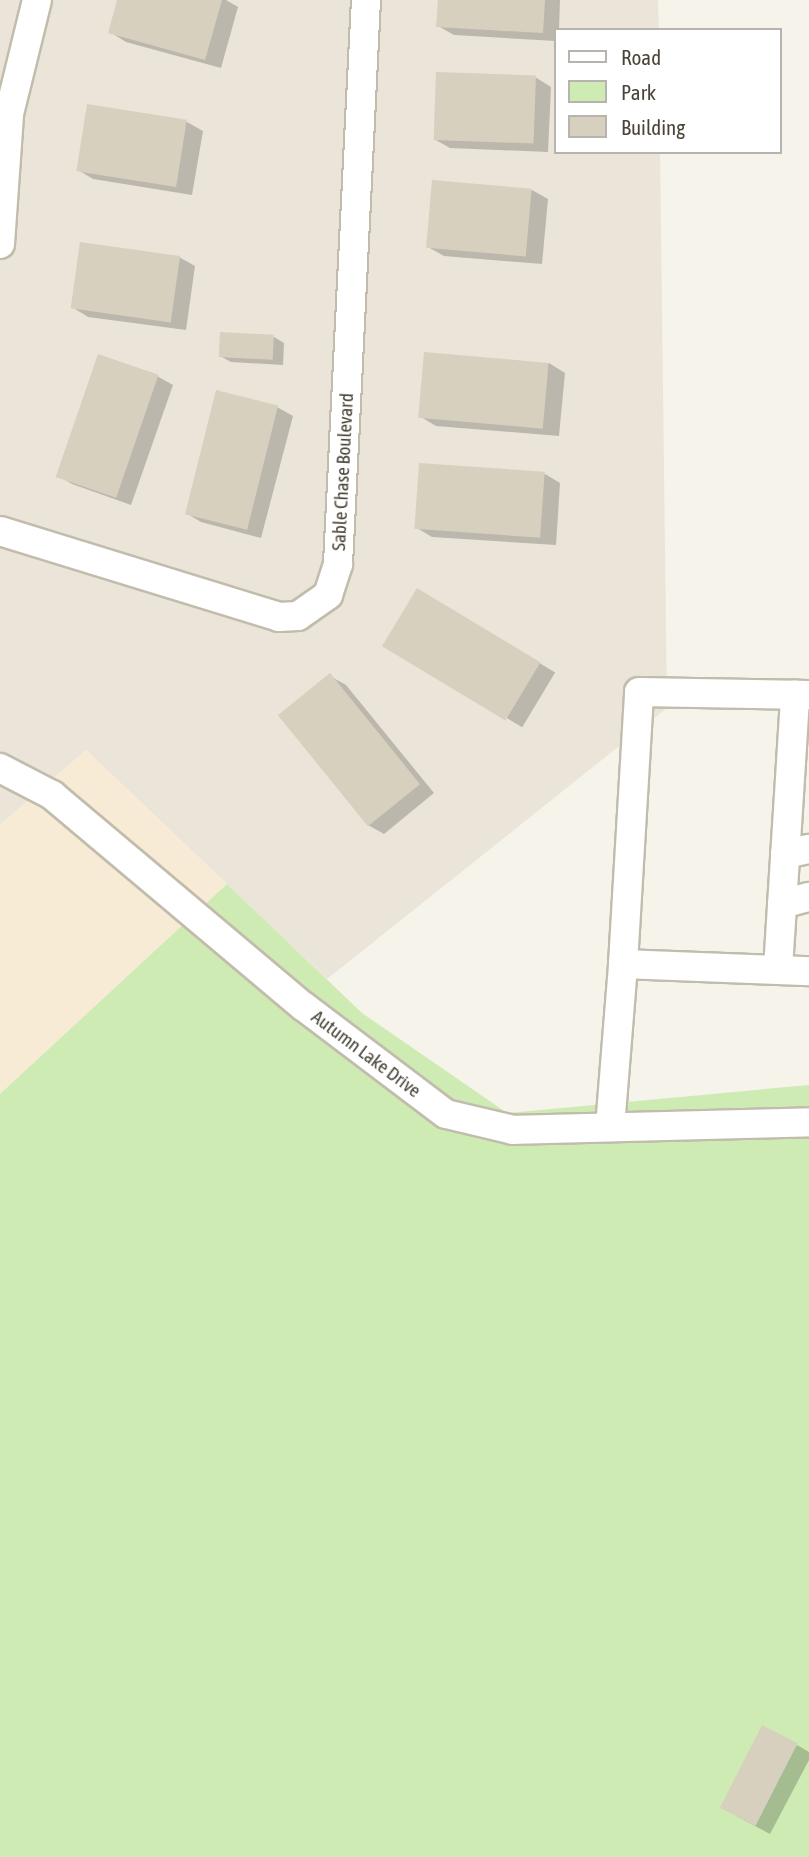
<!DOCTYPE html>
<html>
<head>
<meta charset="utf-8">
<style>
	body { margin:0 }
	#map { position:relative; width:809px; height:1857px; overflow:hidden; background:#f6f3eb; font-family:"Asap Condensed",sans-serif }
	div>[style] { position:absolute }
	.residential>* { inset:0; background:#eae5d8 }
	.commercial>* { inset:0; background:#f7ebd6 }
	.green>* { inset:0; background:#ceebb3 }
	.shadow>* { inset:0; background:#0003; transform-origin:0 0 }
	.building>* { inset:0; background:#d8d0bf; transform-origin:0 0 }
	.roads { filter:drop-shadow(2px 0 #c2bcac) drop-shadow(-2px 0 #c2bcac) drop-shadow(0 2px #c2bcac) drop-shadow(0 -2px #c2bcac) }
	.minor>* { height:28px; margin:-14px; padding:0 14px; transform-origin:14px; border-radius:14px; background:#fff }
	span { translate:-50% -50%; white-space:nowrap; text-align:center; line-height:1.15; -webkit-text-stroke:6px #fff; paint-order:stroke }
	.street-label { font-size:19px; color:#4a4438 }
	.legend { position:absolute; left:554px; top:28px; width:228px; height:126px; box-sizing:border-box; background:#fff; border:2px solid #b7b4af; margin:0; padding:9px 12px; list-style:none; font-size:21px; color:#4a4438 }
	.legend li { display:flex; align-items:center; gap:14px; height:35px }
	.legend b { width:35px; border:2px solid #b7b4af }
</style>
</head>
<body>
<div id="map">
	<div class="residential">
		<div style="clip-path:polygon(0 0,658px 0,659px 30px,555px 30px,555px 152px,660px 152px,667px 708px,327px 979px,86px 750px,0 825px)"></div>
	</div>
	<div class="commercial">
		<div style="clip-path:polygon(86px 750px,227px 884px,0 1094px,0 825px)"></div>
	</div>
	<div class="green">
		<div style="clip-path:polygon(227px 884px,362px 1013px,507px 1113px,809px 1085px,809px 1857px,0 1857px,0 1094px)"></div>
	</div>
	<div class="shadow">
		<div style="clip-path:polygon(119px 0,226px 0,238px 7px,221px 68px,126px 42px,110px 32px)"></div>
		<div style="clip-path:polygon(439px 0,560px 0,559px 30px,555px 30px,555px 41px,454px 35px,438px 26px)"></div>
		<div style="clip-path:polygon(535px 77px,551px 87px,548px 152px,450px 148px,434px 139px)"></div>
		<div style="clip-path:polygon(88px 106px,187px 122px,203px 131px,192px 195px,93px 179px,78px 170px)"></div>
		<div style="clip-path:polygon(532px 190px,548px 199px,542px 264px,444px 256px,428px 247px)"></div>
		<div style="clip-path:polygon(179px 257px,195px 266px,186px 330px,88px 317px,72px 307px)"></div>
		<div style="clip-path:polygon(274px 337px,284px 343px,283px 365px,231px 362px,220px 356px)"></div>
		<div style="clip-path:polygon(549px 363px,565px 373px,559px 436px,436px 426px,421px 417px)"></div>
		<div style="clip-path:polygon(157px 376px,173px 385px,131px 505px,72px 484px,57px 475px)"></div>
		<div style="clip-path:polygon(277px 407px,293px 416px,261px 538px,201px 522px,186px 513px)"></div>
		<div style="clip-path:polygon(545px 474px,560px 483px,556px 545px,432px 537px,417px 528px)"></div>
		<div style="left:418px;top:590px;width:160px;height:64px;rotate:31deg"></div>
		<div style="clip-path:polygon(330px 676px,346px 685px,434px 793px,384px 834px,368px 825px)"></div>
		<div style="clip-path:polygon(797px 1745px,809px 1752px,809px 1760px,770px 1834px,736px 1816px)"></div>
	</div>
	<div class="building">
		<div style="clip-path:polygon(117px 0,222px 0,205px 60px,108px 33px)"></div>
		<div style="clip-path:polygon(438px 0,545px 0,543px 33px,436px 27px)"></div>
		<div style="left:436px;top:72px;width:100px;height:68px;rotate:2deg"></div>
		<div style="left:87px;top:104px;width:101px;height:68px;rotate:9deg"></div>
		<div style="left:432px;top:180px;width:100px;height:68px;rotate:5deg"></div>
		<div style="left:80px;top:242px;width:101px;height:67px;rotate:8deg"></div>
		<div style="left:220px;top:332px;width:54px;height:25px;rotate:3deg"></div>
		<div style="left:424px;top:352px;width:125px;height:66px;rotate:5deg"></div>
		<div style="left:98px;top:354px;width:64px;height:130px;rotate:19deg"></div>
		<div style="left:216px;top:390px;width:64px;height:128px;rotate:14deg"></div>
		<div style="left:419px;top:463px;width:126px;height:66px;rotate:4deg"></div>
		<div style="left:417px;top:588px;width:144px;height:68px;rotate:31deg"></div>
		<div style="left:330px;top:673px;width:143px;height:67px;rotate:51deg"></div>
		<div style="left:762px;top:1725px;width:40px;height:93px;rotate:27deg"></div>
	</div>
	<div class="roads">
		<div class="minor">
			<div style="left:0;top:244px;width:130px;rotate:-86deg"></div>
			<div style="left:9px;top:114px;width:117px;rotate:-76.2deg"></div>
			<div style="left:0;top:531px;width:292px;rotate:17.1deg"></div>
			<div style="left:279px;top:617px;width:19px;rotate:-3deg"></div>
			<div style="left:298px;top:616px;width:37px;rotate:-35deg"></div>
			<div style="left:328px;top:595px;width:33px;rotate:-72deg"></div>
			<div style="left:338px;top:564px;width:565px;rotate:-87.16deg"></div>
			<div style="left:0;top:768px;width:59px;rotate:27.4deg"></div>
			<div style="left:52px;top:795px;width:328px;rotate:40.1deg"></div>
			<div style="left:303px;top:1006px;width:179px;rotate:37.1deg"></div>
			<div style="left:446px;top:1114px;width:69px;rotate:13.4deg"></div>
			<div style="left:513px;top:1130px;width:296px;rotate:-1.5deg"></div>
			<div style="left:785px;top:854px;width:25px;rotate:-12deg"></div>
			<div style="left:782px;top:904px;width:28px;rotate:-15deg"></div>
			<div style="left:623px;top:964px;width:186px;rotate:2.2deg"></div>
			<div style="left:778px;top:969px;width:275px;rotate:-86.4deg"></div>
			<div style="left:610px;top:1127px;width:164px;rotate:-85.4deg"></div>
			<div style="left:623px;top:964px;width:272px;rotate:-86.6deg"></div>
			<div style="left:639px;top:692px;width:170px;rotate:1deg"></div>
		</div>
	</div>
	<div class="street-label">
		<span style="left:343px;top:472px;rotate:-87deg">Sable Chase Boulevard</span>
		<span style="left:366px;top:1054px;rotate:37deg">Autumn Lake Drive</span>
	</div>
	<ul class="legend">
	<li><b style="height:9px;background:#fff"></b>Road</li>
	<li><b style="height:19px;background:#ceebb3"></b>Park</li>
	<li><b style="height:19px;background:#d8d0bf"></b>Building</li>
	</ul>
</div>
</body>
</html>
